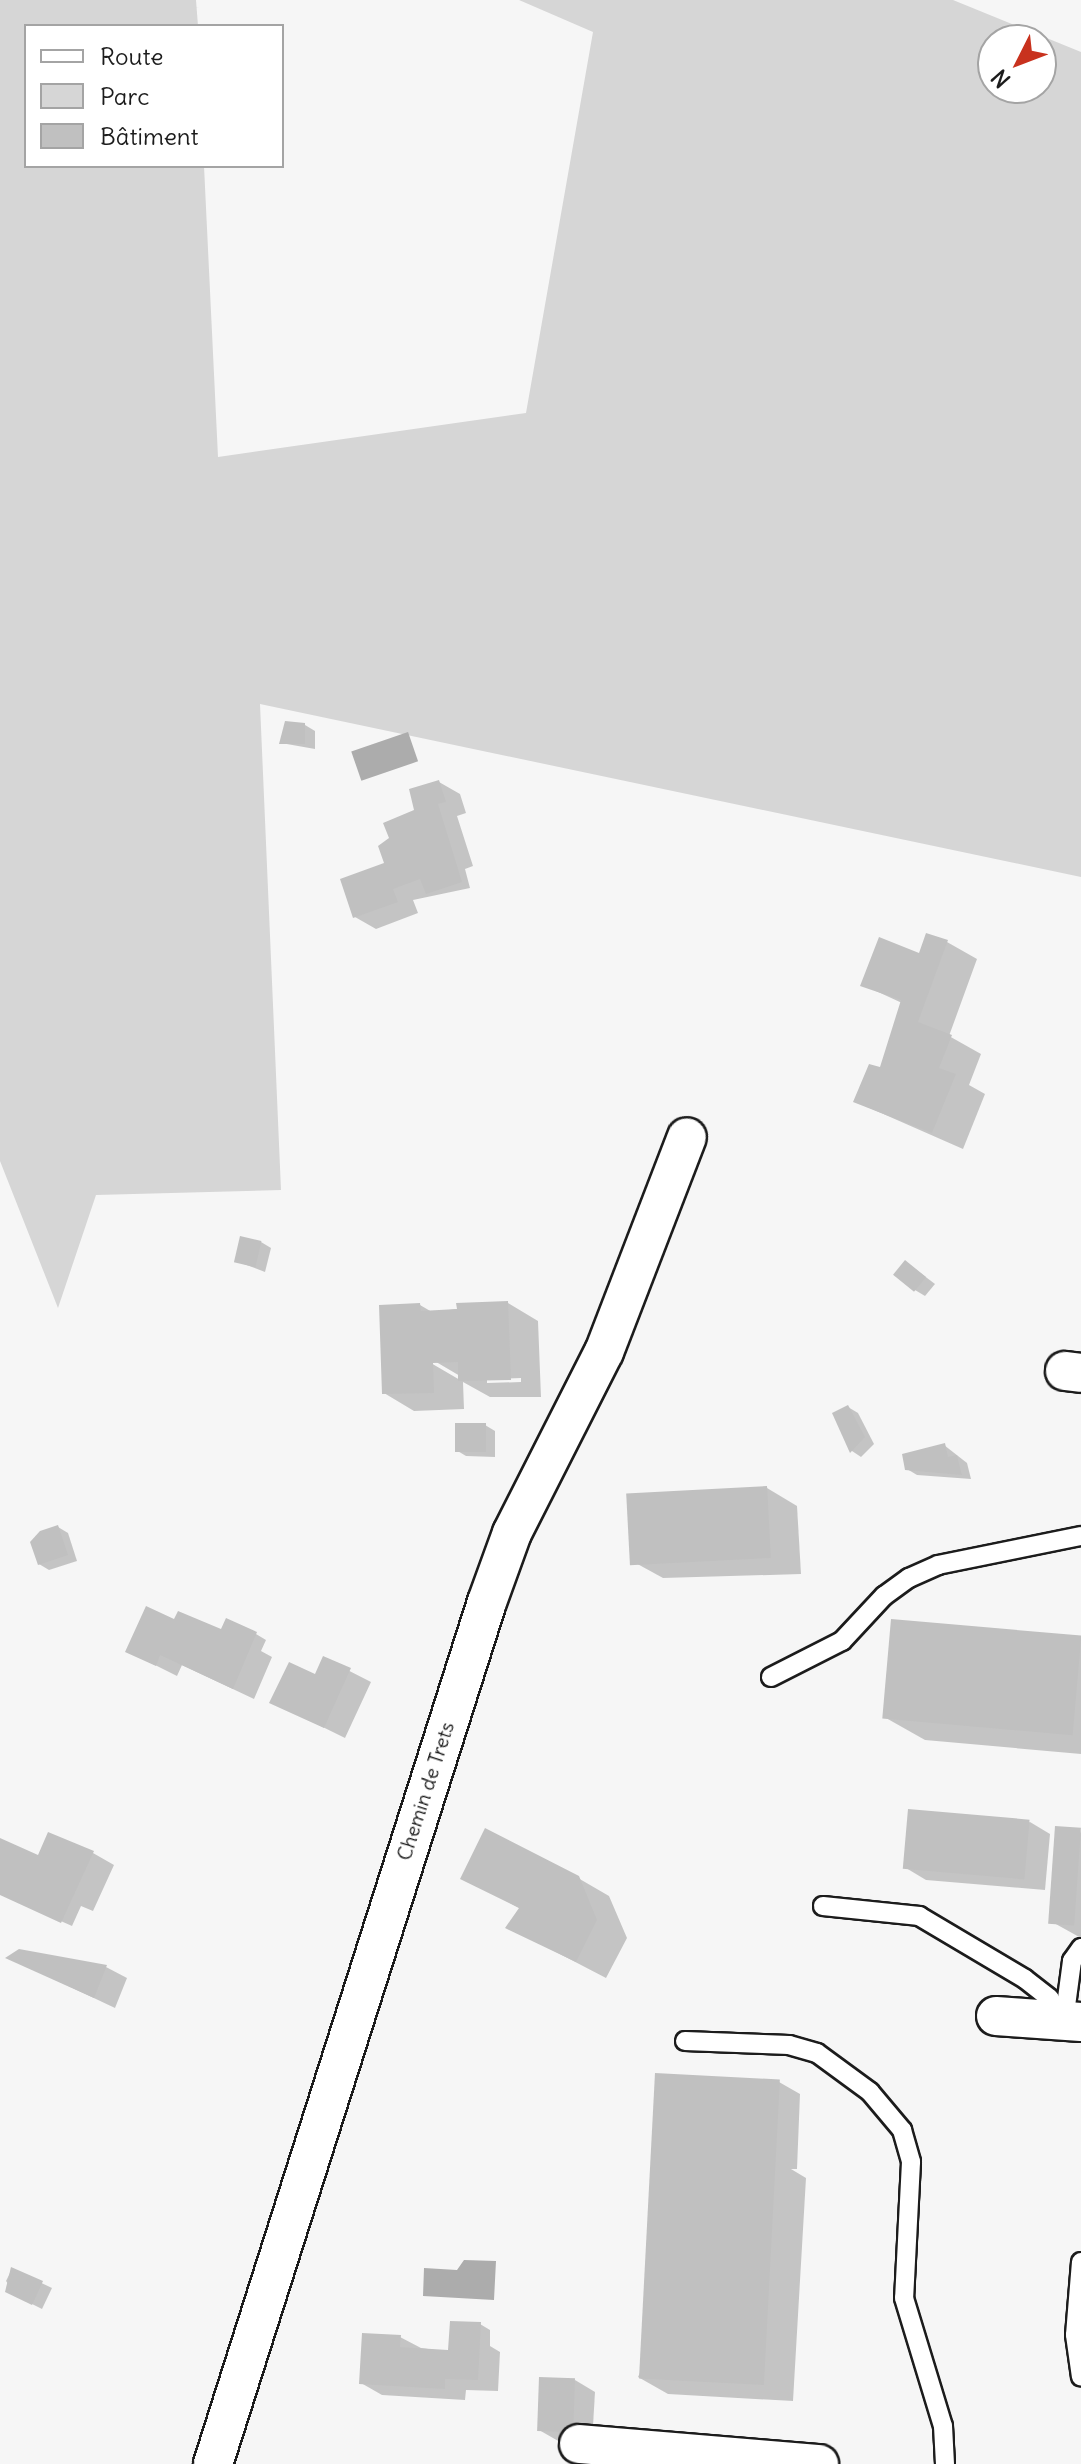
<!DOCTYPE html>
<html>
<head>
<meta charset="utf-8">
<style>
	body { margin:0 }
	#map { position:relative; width:1081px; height:2464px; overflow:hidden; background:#f6f6f6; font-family:Delius,sans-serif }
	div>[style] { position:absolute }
	.green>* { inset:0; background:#d6d6d6 }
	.water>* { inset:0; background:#acacac; transform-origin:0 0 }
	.shadow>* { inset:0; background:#0003 }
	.building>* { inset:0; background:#c0c0c0; transform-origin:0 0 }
	.roads { filter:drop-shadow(2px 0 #1c1c1c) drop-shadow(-2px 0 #1c1c1c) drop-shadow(0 2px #1c1c1c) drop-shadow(0 -2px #1c1c1c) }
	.service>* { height:18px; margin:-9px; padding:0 9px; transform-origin:9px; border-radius:9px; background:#fff }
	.minor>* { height:38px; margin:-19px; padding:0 19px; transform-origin:19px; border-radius:19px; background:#fff }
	span { translate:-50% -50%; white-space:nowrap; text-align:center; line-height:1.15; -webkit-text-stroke:6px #fff; paint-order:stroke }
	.street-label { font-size:20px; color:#1c1c1c }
	.legend { position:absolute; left:24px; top:24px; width:260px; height:144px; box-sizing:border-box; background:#fff; border:2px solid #a4a4a4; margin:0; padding:10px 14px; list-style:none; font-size:24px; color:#1c1c1c }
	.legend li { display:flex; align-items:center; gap:16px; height:40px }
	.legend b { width:40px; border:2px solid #a4a4a4 }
	.north { position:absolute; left:977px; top:24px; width:80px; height:80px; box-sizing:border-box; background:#fff; border:2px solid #a4a4a4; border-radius:50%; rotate:228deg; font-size:22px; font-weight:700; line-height:32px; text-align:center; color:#1c1c1c }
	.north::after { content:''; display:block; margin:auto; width:28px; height:36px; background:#c8321e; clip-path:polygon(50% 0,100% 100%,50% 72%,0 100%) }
</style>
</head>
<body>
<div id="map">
	<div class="green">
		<div style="clip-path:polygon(evenodd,0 0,196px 0,198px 26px,26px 26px,26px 166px,204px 166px,218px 457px,526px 413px,593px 32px,519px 0,953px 0,1081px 52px,1081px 877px,260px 704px,281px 1190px,96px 1195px,58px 1308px,0 1161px,0 0,993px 40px,1041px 40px,1041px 88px,993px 88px,993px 40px)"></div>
	</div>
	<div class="water">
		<div style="left:408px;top:732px;width:31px;height:60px;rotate:71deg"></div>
		<div style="clip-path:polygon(464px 2260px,496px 2261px,494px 2300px,423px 2296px,424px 2268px,457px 2270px)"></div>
	</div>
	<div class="shadow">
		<div style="clip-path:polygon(305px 725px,315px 731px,315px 749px,281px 743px)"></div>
		<div style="clip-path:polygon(439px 782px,460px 794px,466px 813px,457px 816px,473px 866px,465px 869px,470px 888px,413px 900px,418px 913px,376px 929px,355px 917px)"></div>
		<div style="clip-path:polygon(947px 942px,977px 959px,949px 1036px,981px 1054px,969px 1085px,985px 1094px,963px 1149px,856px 1102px,880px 1069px,902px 1003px,863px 985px)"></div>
		<div style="clip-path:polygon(261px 1242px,271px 1248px,265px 1272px,236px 1261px)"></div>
		<div style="clip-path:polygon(906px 1262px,935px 1284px,925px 1296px,915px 1290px)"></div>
		<div style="clip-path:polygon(evenodd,508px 1303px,538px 1321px,541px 1397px,490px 1397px,463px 1382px,464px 1409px,414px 1411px,384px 1393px,420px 1305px,432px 1312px,508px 1303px,426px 1356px,460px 1376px,460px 1380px,424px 1359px,426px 1356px,508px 1303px,521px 1378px,521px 1382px,487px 1383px,487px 1379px,521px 1378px)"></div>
		<div style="clip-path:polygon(848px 1407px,858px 1413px,874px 1444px,861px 1457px,852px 1451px)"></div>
		<div style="clip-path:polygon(485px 1425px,495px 1431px,495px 1457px,466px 1456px,456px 1450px)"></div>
		<div style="clip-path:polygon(944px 1445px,967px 1463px,971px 1479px,917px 1475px,907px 1469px)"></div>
		<div style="clip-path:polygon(767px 1488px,797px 1506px,801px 1574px,663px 1578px,632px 1561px)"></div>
		<div style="clip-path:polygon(58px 1527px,68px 1533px,77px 1561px,49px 1570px,39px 1564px)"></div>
		<div style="clip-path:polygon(175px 1622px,233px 1637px,256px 1634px,266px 1640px,261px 1651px,272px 1657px,254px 1699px,182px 1665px,177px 1676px,127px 1651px)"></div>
		<div style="clip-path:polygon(1081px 1638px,1081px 1754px,925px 1740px,886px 1718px)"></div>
		<div style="clip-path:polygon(324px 1658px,371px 1682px,345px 1738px,272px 1702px,315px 1677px)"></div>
		<div style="clip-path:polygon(1030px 1822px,1050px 1834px,1045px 1890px,926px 1880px,906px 1868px)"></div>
		<div style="clip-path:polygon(1081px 1830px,1081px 1938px,1054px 1923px)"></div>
		<div style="clip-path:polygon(0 1840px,39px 1858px,93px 1853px,114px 1865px,93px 1911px,81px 1906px,72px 1926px,0 1894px)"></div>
		<div style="clip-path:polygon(463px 1878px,578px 1878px,609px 1896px,627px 1938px,606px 1978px,508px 1927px,521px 1909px)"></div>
		<div style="clip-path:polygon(19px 1951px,106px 1967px,127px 1978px,115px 2008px,9px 1958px)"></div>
		<div style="clip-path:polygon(779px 2082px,800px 2094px,797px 2169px,791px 2169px,806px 2178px,793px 2401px,668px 2394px,638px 2377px)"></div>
		<div style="clip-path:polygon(12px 2269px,52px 2288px,42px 2309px,18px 2297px,6px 2281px)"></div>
		<div style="clip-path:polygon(480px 2324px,490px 2330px,490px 2346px,500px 2352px,498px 2391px,466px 2390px,465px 2400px,382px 2395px,361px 2383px,400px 2337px,421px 2348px,450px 2352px)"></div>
		<div style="clip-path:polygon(575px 2380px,595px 2392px,592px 2443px,560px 2442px,539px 2430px)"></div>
	</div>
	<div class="building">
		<div style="clip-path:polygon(285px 721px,305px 723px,305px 744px,279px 744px)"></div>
		<div style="clip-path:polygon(439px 780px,446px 802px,438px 804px,462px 882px,426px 894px,420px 879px,393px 889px,398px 902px,353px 918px,340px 879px,384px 863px,378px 846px,389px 838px,383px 823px,414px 810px,409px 789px)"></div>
		<div style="clip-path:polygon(926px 933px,948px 940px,918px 1022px,952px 1035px,939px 1068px,956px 1074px,932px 1133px,853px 1102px,869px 1064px,880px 1067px,901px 1000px,860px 986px,879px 937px,919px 953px)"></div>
		<div style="left:240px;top:1236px;width:22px;height:27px;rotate:13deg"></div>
		<div style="left:905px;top:1260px;width:27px;height:19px;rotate:39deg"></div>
		<div style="clip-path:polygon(508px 1301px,511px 1380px,458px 1381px,458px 1362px,433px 1363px,434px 1393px,382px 1394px,379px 1305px,420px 1303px,421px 1311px,457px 1309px,456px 1303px)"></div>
		<div style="clip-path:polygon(848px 1405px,865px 1437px,850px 1453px,832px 1413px)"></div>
		<div style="left:455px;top:1423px;width:31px;height:29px"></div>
		<div style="clip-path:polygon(945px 1443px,948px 1457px,957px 1455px,962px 1475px,905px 1470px,902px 1454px)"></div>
		<div style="left:767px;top:1486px;width:72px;height:141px;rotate:87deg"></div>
		<div style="clip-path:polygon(58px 1525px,68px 1555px,38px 1565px,30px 1542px,40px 1531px)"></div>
		<div style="clip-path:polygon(146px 1606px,174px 1619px,178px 1611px,221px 1629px,226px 1618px,257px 1632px,233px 1689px,160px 1655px,156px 1666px,125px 1652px)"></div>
		<div style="left:891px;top:1619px;width:191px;height:100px;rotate:5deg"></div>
		<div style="clip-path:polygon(323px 1656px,351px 1668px,324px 1728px,269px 1703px,289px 1662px,315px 1674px)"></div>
		<div style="left:908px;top:1809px;width:122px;height:60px;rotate:5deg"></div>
		<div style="left:1055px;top:1826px;width:26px;height:98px;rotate:4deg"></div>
		<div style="clip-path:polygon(485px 1828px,579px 1876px,597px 1920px,576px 1962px,505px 1928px,519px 1908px,460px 1879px)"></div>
		<div style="clip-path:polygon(48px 1832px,94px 1851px,61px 1923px,0 1895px,0 1838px,38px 1855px)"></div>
		<div style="clip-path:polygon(19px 1949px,107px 1965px,94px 1998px,5px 1958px)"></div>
		<div style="left:655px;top:2073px;width:125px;height:306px;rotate:3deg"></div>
		<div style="clip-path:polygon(11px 2267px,43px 2281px,32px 2305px,5px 2292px)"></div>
		<div style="clip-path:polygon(450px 2321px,481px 2322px,478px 2380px,445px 2379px,445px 2389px,359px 2384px,362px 2333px,401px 2335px,400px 2347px,448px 2350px)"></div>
		<div style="left:539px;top:2377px;width:36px;height:54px;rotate:2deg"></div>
	</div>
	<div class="roads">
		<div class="service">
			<div style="left:771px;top:1677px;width:80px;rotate:-26.9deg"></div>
			<div style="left:842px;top:1641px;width:62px;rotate:-47deg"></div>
			<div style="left:884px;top:1596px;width:31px;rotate:-36deg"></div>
			<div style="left:909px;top:1578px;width:32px;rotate:-24deg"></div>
			<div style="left:938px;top:1565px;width:146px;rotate:-11.5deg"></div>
			<div style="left:823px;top:1906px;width:97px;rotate:5.9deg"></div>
			<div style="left:919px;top:1916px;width:123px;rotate:30.7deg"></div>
			<div style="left:1025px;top:1979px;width:31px;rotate:38deg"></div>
			<div style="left:1049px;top:1998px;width:27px;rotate:57deg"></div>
			<div style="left:1064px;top:2021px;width:61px;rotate:-82.4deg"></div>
			<div style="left:1072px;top:1961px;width:16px;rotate:-55deg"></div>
			<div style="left:685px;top:2041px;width:104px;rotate:2.2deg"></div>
			<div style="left:789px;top:2045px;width:29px;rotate:16deg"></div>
			<div style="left:817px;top:2053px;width:66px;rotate:36.3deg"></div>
			<div style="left:870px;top:2092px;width:50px;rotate:49.9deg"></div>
			<div style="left:902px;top:2130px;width:33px;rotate:74deg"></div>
			<div style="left:911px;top:2162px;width:136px;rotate:92.9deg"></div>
			<div style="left:904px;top:2298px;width:134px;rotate:73.1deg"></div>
			<div style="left:943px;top:2426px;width:38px;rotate:87deg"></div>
			<div style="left:1081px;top:2262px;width:73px;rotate:94.7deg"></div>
			<div style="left:1075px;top:2335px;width:42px;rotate:81.9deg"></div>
		</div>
		<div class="minor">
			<div style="left:1065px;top:1371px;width:16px;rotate:7deg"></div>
			<div style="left:996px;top:2016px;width:85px;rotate:4deg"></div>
			<div style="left:579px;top:2444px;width:241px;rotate:4.8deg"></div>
			<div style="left:213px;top:2464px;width:904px;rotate:-72.37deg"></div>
			<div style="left:487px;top:1602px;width:73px;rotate:-70.1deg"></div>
			<div style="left:512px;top:1533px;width:203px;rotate:-63.1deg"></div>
			<div style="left:604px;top:1352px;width:230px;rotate:-68.9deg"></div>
		</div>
	</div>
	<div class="street-label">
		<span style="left:425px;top:1791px;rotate:-72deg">Chemin de Trets</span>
	</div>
	<ul class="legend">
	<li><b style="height:10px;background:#fff"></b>Route</li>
	<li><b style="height:22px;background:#d6d6d6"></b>Parc</li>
	<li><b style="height:22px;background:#c0c0c0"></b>Bâtiment</li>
	</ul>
	<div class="north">N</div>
</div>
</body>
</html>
